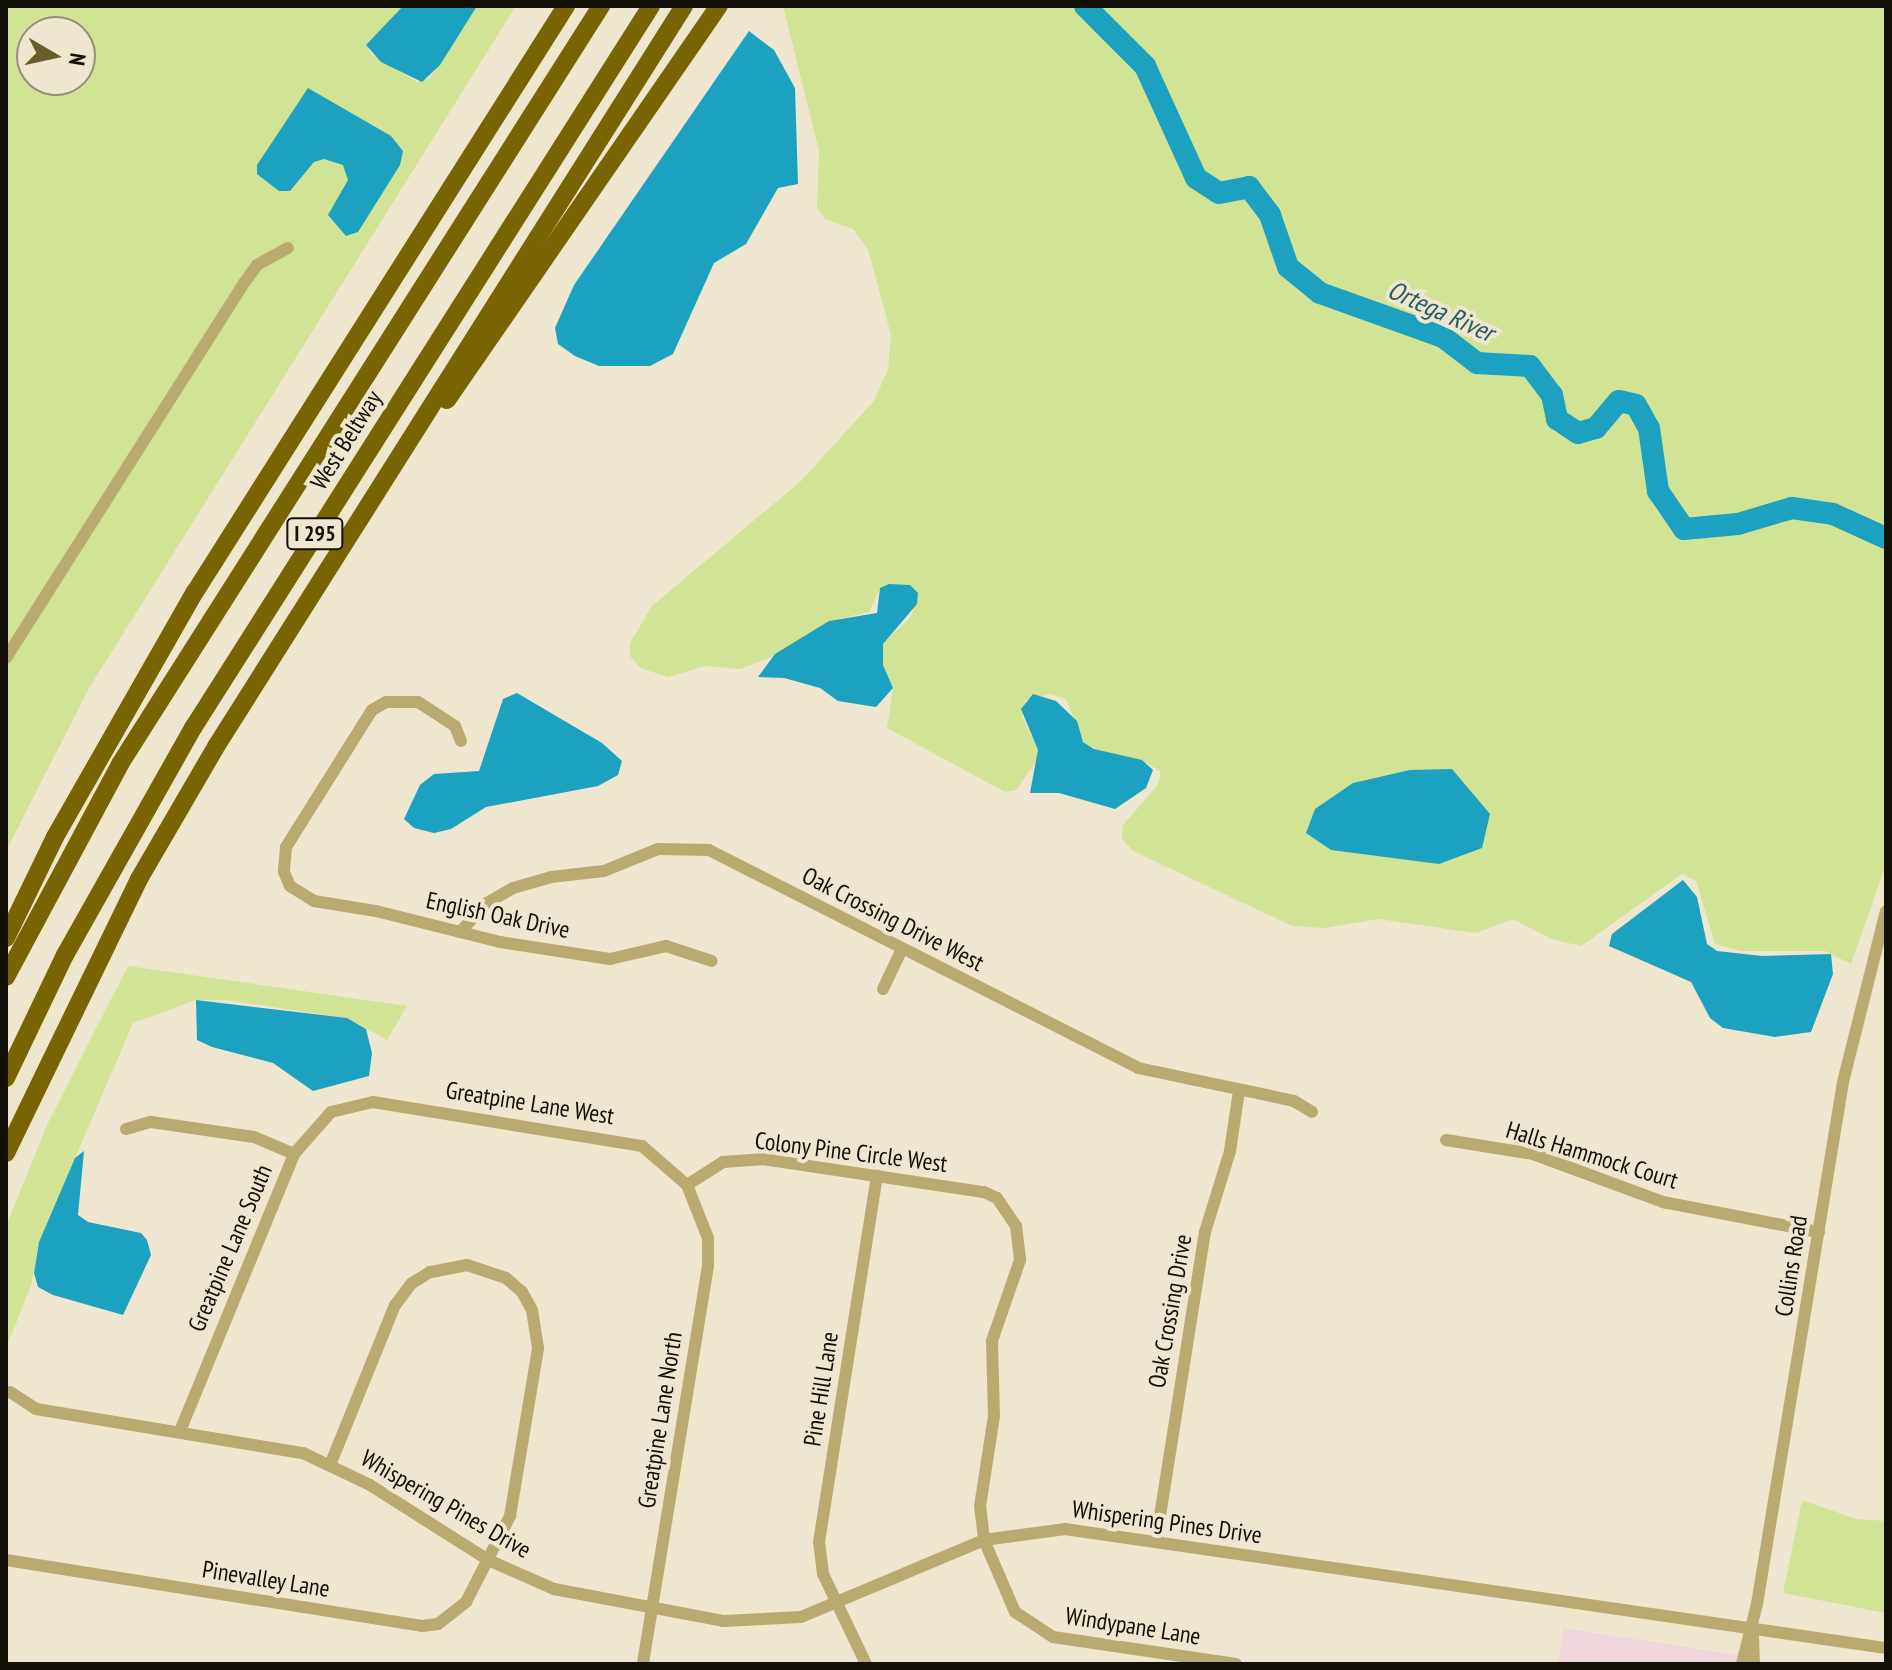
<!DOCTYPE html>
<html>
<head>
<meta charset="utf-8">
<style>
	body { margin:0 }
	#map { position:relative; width:1892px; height:1670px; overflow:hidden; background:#eee6ce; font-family:"PT Sans Narrow",sans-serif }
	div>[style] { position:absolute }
	.commercial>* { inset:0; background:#efd5dc }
	.green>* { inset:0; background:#d1e394 }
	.water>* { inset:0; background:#1ca2c0 }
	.river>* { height:22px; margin:-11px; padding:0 11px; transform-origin:11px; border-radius:11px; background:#1ca2c0 }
	.minor>* { height:12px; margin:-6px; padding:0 6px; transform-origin:6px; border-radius:6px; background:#b9aa70 }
	.highway>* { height:18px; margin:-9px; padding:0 9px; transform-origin:9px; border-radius:9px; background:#786400 }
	span { translate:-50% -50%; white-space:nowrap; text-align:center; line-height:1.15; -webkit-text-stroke:8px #eee6ce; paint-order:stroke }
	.shield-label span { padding:2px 6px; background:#eee6ce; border:2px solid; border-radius:6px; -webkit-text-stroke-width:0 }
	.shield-label { font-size:22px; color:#120f07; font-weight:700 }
	.street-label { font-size:24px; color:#120f07 }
	.water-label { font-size:26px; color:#295a68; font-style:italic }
	.frame { position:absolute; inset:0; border:8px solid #120f07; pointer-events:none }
	.north { position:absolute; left:16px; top:16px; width:80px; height:80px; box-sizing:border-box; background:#eee6ce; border:2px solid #96907e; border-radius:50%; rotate:99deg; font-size:22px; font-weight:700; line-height:32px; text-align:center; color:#120f07 }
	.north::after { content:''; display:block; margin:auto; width:28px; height:36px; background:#695d2a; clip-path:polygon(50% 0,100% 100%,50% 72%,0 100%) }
</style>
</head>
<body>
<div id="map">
	<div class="commercial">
		<div style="clip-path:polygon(1563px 1628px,1737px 1655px,1738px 1664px,1558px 1664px)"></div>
	</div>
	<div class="green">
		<div style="clip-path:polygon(evenodd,6px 6px,403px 6px,366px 45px,372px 55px,417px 82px,430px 78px,477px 6px,516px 6px,89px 688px,6px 851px,6px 6px,32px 32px,80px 32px,80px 80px,32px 80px,32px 32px)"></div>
		<div style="clip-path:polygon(783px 6px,1886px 6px,1886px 864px,1851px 964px,1825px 951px,1741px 951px,1715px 944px,1696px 881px,1682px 874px,1581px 946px,1551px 939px,1513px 919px,1476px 933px,1379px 919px,1324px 928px,1292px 926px,1133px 851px,1122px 839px,1123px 825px,1157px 786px,1161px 772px,1142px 760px,1110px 756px,1083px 742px,1067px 700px,1051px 694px,1025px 700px,1022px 717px,1038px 750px,1037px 760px,1016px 790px,1005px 792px,887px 728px,893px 688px,883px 666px,883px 644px,911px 617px,918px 593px,880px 588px,869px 612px,829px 621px,789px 650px,740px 669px,705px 666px,668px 677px,640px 668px,630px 656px,630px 643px,652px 606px,801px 481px,873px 402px,888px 370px,891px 335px,868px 249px,853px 229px,825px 219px,817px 207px,819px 151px)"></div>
		<div style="clip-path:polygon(128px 966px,407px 1006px,387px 1040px,347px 1018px,226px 1000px,196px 1000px,133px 1023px,39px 1242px,31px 1286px,6px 1348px,6px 1226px,48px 1123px)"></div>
		<div style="clip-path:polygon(1802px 1500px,1856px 1519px,1886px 1521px,1886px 1613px,1783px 1593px)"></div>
	</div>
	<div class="water">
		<div style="clip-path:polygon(403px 6px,477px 6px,440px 65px,422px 82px,381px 62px,366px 45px)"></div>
		<div style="clip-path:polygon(749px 31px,774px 50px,795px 88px,798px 184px,778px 188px,746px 244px,714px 263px,673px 354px,650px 366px,599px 366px,575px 356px,558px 344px,555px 328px,574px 285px)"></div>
		<div style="clip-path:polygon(308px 88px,391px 136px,403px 151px,400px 165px,358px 232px,346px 236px,328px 215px,348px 180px,343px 165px,324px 159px,314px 162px,290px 191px,279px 191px,257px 174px,257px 165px)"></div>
		<div style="clip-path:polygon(889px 584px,910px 585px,918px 593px,917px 604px,883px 644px,883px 665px,893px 688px,876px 707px,838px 701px,820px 688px,784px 678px,758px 677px,775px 654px,829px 621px,877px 613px,880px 588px)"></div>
		<div style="clip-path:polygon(517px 693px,602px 743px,622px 761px,618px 775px,598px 786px,486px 807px,451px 829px,434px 833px,414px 828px,404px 819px,420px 785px,434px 774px,479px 771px,503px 699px)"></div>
		<div style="clip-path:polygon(1033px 694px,1056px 701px,1077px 721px,1083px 742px,1094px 749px,1142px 760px,1153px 770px,1146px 788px,1115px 809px,1059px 793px,1030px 793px,1038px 750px,1021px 709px)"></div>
		<div style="clip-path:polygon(1452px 769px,1490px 814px,1482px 848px,1439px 864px,1331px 850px,1306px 833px,1315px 809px,1353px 783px,1410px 770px)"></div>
		<div style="clip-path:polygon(1683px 880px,1697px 897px,1707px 944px,1717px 951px,1762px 956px,1831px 954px,1833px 974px,1811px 1032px,1775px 1037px,1723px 1028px,1710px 1018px,1691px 982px,1609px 946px,1612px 934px)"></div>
		<div style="clip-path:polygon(196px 1000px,347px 1018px,366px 1029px,372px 1053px,369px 1076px,313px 1091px,273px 1063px,212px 1047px,197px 1040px)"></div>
		<div style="clip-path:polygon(84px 1151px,78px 1215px,88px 1222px,141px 1233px,147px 1240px,151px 1255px,123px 1315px,53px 1295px,38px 1287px,34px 1273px,39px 1242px,75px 1158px)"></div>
	</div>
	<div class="river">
		<div style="left:1085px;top:6px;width:85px;rotate:45deg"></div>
		<div style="left:1145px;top:66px;width:123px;rotate:65.5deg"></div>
		<div style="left:1196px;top:178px;width:27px;rotate:33deg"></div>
		<div style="left:1219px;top:193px;width:31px;rotate:-11deg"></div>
		<div style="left:1249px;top:187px;width:35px;rotate:53deg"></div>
		<div style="left:1270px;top:215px;width:55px;rotate:70.9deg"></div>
		<div style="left:1288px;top:267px;width:41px;rotate:39.1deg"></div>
		<div style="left:1320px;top:293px;width:131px;rotate:19.7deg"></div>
		<div style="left:1443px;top:337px;width:43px;rotate:37.4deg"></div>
		<div style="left:1477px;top:363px;width:53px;rotate:3.2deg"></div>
		<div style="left:1530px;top:366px;width:36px;rotate:53deg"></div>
		<div style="left:1552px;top:395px;width:25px;rotate:78deg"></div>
		<div style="left:1557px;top:419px;width:25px;rotate:34deg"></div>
		<div style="left:1578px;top:433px;width:19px;rotate:-16deg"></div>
		<div style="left:1596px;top:428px;width:35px;rotate:-50deg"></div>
		<div style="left:1619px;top:401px;width:17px;rotate:13deg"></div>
		<div style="left:1636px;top:405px;width:26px;rotate:61deg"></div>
		<div style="left:1649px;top:428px;width:64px;rotate:81.9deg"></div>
		<div style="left:1658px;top:491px;width:46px;rotate:55.6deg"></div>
		<div style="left:1684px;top:529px;width:54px;rotate:-5.3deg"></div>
		<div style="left:1738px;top:524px;width:56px;rotate:-16.5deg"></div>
		<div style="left:1792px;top:508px;width:41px;rotate:8.3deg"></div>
		<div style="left:1833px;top:514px;width:58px;rotate:24.4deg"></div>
	</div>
	<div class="minor">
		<div style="left:6px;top:658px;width:444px;rotate:-57.6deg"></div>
		<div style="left:244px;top:283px;width:22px;rotate:-54deg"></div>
		<div style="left:257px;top:265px;width:35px;rotate:-29deg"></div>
		<div style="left:461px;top:741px;width:16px;rotate:-112deg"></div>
		<div style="left:455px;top:726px;width:44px;rotate:-147deg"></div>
		<div style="left:418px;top:702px;width:32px;rotate:180deg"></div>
		<div style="left:386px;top:702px;width:16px;rotate:150deg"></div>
		<div style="left:372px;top:710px;width:162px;rotate:122.1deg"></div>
		<div style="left:286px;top:847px;width:25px;rotate:95deg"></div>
		<div style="left:284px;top:872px;width:15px;rotate:67deg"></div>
		<div style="left:290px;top:886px;width:28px;rotate:32deg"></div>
		<div style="left:314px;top:901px;width:63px;rotate:9.2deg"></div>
		<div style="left:376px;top:911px;width:128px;rotate:14deg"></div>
		<div style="left:500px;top:942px;width:111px;rotate:8.8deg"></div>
		<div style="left:610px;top:959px;width:57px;rotate:-13.1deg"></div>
		<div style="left:666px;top:946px;width:48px;rotate:18.1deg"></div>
		<div style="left:460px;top:932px;width:40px;rotate:-47deg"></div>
		<div style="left:487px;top:903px;width:30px;rotate:-30deg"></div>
		<div style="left:513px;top:888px;width:40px;rotate:-16deg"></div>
		<div style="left:551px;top:877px;width:53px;rotate:-6.5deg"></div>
		<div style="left:604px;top:871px;width:58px;rotate:-22.2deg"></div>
		<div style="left:658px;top:849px;width:51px;rotate:1.1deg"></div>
		<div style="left:709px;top:850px;width:481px;rotate:26.9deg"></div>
		<div style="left:1138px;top:1068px;width:159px;rotate:11.9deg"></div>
		<div style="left:1294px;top:1101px;width:21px;rotate:31deg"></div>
		<div style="left:883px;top:989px;width:44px;rotate:-64.6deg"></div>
		<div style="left:126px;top:1129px;width:26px;rotate:-16deg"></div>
		<div style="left:151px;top:1122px;width:104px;rotate:8.3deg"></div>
		<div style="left:254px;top:1137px;width:43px;rotate:23deg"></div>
		<div style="left:1446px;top:1140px;width:88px;rotate:9.1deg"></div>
		<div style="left:1533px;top:1154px;width:139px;rotate:20.3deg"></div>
		<div style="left:1663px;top:1202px;width:159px;rotate:10.9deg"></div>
		<div style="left:687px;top:1185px;width:43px;rotate:-32.6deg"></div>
		<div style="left:723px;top:1162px;width:39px;rotate:-4deg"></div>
		<div style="left:762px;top:1159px;width:224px;rotate:8.5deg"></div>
		<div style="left:984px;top:1192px;width:14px;rotate:25deg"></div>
		<div style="left:997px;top:1198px;width:34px;rotate:56deg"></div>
		<div style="left:1016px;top:1226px;width:34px;rotate:83deg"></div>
		<div style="left:1020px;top:1260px;width:86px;rotate:109.1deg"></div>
		<div style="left:992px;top:1341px;width:75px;rotate:88.5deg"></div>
		<div style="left:994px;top:1416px;width:91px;rotate:98.8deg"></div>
		<div style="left:980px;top:1506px;width:34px;rotate:83deg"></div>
		<div style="left:984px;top:1540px;width:78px;rotate:66.7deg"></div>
		<div style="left:1015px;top:1612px;width:45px;rotate:33.3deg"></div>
		<div style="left:1053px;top:1637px;width:185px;rotate:8.4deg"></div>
		<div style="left:10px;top:1392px;width:31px;rotate:33deg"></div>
		<div style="left:36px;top:1409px;width:271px;rotate:9.4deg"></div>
		<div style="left:303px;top:1453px;width:74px;rotate:25.5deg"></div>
		<div style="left:370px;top:1485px;width:140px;rotate:32.4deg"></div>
		<div style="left:488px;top:1560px;width:72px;rotate:23.7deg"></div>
		<div style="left:554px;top:1589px;width:172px;rotate:10.7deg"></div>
		<div style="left:723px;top:1621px;width:78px;rotate:-2.9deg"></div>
		<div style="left:801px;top:1617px;width:199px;rotate:-22.8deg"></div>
		<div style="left:984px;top:1540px;width:82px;rotate:-7.7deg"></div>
		<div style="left:1065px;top:1529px;width:830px;rotate:8.25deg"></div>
		<div style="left:180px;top:1431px;width:300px;rotate:-67.6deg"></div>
		<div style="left:294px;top:1154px;width:56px;rotate:-48.6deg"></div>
		<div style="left:331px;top:1112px;width:43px;rotate:-13.4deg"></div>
		<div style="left:373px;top:1102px;width:273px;rotate:9.3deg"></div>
		<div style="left:642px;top:1146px;width:60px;rotate:40.9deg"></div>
		<div style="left:687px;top:1185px;width:57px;rotate:68.4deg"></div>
		<div style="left:708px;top:1238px;width:28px;rotate:90deg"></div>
		<div style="left:708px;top:1266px;width:403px;rotate:99.3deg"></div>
		<div style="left:1156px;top:1541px;width:313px;rotate:-81deg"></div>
		<div style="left:1205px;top:1232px;width:85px;rotate:-72.8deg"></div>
		<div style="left:1230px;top:1151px;width:61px;rotate:-81.5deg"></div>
		<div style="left:6px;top:1560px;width:421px;rotate:9deg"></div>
		<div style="left:422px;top:1626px;width:16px;rotate:-7deg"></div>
		<div style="left:438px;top:1624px;width:36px;rotate:-38deg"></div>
		<div style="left:466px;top:1602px;width:97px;rotate:-62.9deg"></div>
		<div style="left:510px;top:1516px;width:170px;rotate:-80.5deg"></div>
		<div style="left:538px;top:1348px;width:38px;rotate:-99deg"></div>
		<div style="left:532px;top:1310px;width:21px;rotate:-119deg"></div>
		<div style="left:522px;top:1292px;width:21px;rotate:-139deg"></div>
		<div style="left:506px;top:1278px;width:41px;rotate:-161.6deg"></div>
		<div style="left:467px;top:1265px;width:38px;rotate:169deg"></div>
		<div style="left:430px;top:1272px;width:22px;rotate:148deg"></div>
		<div style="left:411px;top:1284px;width:26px;rotate:127deg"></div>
		<div style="left:395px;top:1305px;width:170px;rotate:112.1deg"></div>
		<div style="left:1753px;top:1637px;width:27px;rotate:88deg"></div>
		<div style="left:866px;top:1664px;width:100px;rotate:-115.5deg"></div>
		<div style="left:823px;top:1574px;width:32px;rotate:-97deg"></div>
		<div style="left:819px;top:1542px;width:371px;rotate:-81deg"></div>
		<div style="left:1742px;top:1664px;width:62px;rotate:-76deg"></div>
		<div style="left:1757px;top:1604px;width:529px;rotate:-80.64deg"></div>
		<div style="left:1843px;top:1082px;width:176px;rotate:-75.9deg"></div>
	</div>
	<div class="highway">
		<div style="left:447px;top:400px;width:479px;rotate:-55.4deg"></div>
		<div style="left:6px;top:938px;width:112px;rotate:-64.1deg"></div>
		<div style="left:55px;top:837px;width:282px;rotate:-60.3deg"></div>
		<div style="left:195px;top:592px;width:694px;rotate:-57.66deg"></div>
		<div style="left:6px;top:977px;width:242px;rotate:-61.8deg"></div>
		<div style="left:120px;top:764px;width:898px;rotate:-57.6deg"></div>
		<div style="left:6px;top:1078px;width:136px;rotate:-64.4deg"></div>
		<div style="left:65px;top:955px;width:261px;rotate:-60.6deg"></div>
		<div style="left:193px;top:728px;width:855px;rotate:-57.61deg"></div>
		<div style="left:6px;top:1153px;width:305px;rotate:-64.1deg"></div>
		<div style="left:139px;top:879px;width:155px;rotate:-59.8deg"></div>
		<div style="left:217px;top:745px;width:874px;rotate:-57.71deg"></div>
	</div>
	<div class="shield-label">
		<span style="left:315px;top:534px">I 295</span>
	</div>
	<div class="street-label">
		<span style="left:346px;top:440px;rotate:-58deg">West Beltway</span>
		<span style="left:498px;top:915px;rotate:12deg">English Oak Drive</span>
		<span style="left:893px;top:919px;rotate:27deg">Oak Crossing Drive West</span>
		<span style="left:530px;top:1103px;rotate:9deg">Greatpine Lane West</span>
		<span style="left:851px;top:1152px;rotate:7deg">Colony Pine Circle West</span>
		<span style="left:1592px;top:1155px;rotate:17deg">Halls Hammock Court</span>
		<span style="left:230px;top:1248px;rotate:-67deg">Greatpine Lane South</span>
		<span style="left:1791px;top:1266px;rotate:-81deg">Collins Road</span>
		<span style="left:1170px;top:1311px;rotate:-80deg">Oak Crossing Drive</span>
		<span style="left:821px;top:1389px;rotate:-81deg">Pine Hill Lane</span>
		<span style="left:660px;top:1420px;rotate:-81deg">Greatpine Lane North</span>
		<span style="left:446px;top:1504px;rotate:30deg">Whispering Pines Drive</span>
		<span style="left:1167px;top:1522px;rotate:8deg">Whispering Pines Drive</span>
		<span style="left:266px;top:1579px;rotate:9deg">Pinevalley Lane</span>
		<span style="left:1133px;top:1626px;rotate:9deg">Windypane Lane</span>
	</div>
	<div class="water-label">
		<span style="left:1441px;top:311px;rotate:24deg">Ortega River</span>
	</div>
	<div class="frame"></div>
	<div class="north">N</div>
</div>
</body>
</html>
